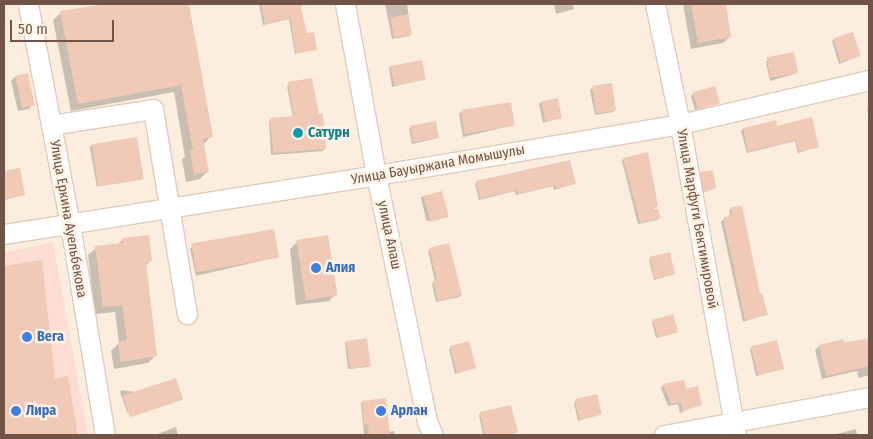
<!DOCTYPE html>
<html>
<head>
<meta charset="utf-8">
<style>
	body { margin:0 }
	#map { position:relative; width:873px; height:439px; overflow:hidden; background:#fceedf; font-family:"Fira Sans Condensed",sans-serif }
	div>[style] { position:absolute }
	.commercial>* { inset:0; background:#fcdcd3 }
	.shadow>* { inset:0; background:#0003; transform-origin:0 0 }
	.building>* { inset:0; background:#f1c9b7; transform-origin:0 0 }
	.roads { filter:drop-shadow(1px 0 #dfcabc) drop-shadow(-1px 0 #dfcabc) drop-shadow(0 1px #dfcabc) drop-shadow(0 -1px #dfcabc) }
	.minor>* { height:19px; margin:-9.5px; padding:0 9.5px; transform-origin:9.5px; border-radius:9.5px; background:#fff }
	.dots>* { width:14px; height:14px; translate:-50% -50%; box-sizing:border-box; border:2px solid #fff3e5; border-radius:50% }
	span { translate:-50% -50%; white-space:nowrap; text-align:center; line-height:1.15; -webkit-text-stroke:5px #fff3e5; paint-order:stroke }
	.culture-label { font-size:14px; color:#0d838f; font-weight:700 }
	.left { translate:0 -50%; text-align:left }
	.street-label { font-size:14px; color:#725347 }
	.shop-label { font-size:14px; color:#366cbe; font-weight:700 }
	.frame { position:absolute; inset:0; border:5px solid #725347; pointer-events:none }
	.scale { position:absolute; left:10px; top:20px; width:104px; height:22px; box-sizing:border-box; border:2px solid #725347; border-top:0; padding-left:6px; font-size:15px; line-height:18px; white-space:nowrap; color:#725347; -webkit-text-stroke:4px #fff3e5; paint-order:stroke }
</style>
</head>
<body>
<div id="map">
	<div class="commercial">
		<div style="clip-path:polygon(53px 242px,88px 435px,4px 435px,4px 253px)"></div>
	</div>
	<div class="shadow">
		<div style="clip-path:polygon(114px 4px,187px 4px,211px 136px,203px 145px,208px 171px,200px 179px,186px 182px,182px 159px,185px 157px,174px 92px,71px 111px,53px 20px,61px 13px)"></div>
		<div style="clip-path:polygon(259px 4px,303px 4px,300px 8px,306px 34px,315px 49px,295px 54px,289px 19px,263px 25px)"></div>
		<div style="clip-path:polygon(385px 4px,407px 4px,411px 34px,409px 36px,392px 39px)"></div>
		<div style="clip-path:polygon(554px 4px,573px 4px,574px 9px,556px 14px)"></div>
		<div style="clip-path:polygon(683px 4px,724px 4px,730px 37px,723px 43px,691px 49px)"></div>
		<div style="clip-path:polygon(834px 39px,859px 56px,839px 64px,832px 41px)"></div>
		<div style="clip-path:polygon(768px 60px,797px 73px,770px 81px,766px 62px)"></div>
		<div style="clip-path:polygon(391px 66px,425px 79px,392px 87px,389px 68px)"></div>
		<div style="clip-path:polygon(16px 76px,33px 104px,29px 109px,18px 111px,11px 81px)"></div>
		<div style="clip-path:polygon(289px 84px,324px 149px,323px 151px,271px 155px,269px 121px,293px 117px,287px 86px)"></div>
		<div style="clip-path:polygon(592px 88px,615px 110px,613px 112px,595px 115px,590px 90px)"></div>
		<div style="clip-path:polygon(693px 94px,718px 103px,695px 110px,691px 96px)"></div>
		<div style="clip-path:polygon(541px 102px,560px 118px,543px 123px,539px 104px)"></div>
		<div style="clip-path:polygon(869px 108px,869px 119px,867px 110px)"></div>
		<div style="clip-path:polygon(461px 112px,514px 125px,463px 137px,459px 114px)"></div>
		<div style="clip-path:polygon(411px 127px,438px 138px,412px 144px,409px 129px)"></div>
		<div style="clip-path:polygon(776px 127px,817px 147px,798px 153px,795px 141px,747px 153px,741px 131px,743px 129px)"></div>
		<div style="left:136px;top:138px;width:41px;height:47px;rotate:80deg"></div>
		<div style="clip-path:polygon(624px 159px,656px 206px,652px 210px,659px 218px,657px 220px,638px 224px,622px 161px)"></div>
		<div style="clip-path:polygon(19px 170px,24px 195px,4px 200px,4px 172px)"></div>
		<div style="clip-path:polygon(701px 173px,715px 187px,713px 189px,702px 193px,699px 175px)"></div>
		<div style="clip-path:polygon(477px 182px,574px 184px,554px 190px,553px 186px,516px 195px,515px 191px,479px 200px,475px 184px)"></div>
		<div style="left:441px;top:192px;width:25px;height:21px;rotate:76deg"></div>
		<div style="clip-path:polygon(732px 208px,766px 314px,743px 322px,721px 221px,730px 217px,729px 210px)"></div>
		<div style="clip-path:polygon(123px 239px,150px 261px,145px 266px,156px 355px,148px 363px,114px 369px,111px 351px,119px 343px,115px 312px,95px 314px,88px 255px,96px 248px,117px 245px)"></div>
		<div style="clip-path:polygon(297px 242px,336px 294px,329px 301px,296px 305px,290px 249px)"></div>
		<div style="clip-path:polygon(192px 247px,278px 257px,196px 276px,190px 249px)"></div>
		<div style="clip-path:polygon(430px 249px,461px 295px,459px 297px,436px 302px,432px 284px,435px 281px,428px 251px)"></div>
		<div style="clip-path:polygon(651px 258px,674px 274px,654px 280px,649px 260px)"></div>
		<div style="clip-path:polygon(41px 262px,54px 380px,67px 377px,77px 435px,4px 435px,4px 267px)"></div>
		<div style="clip-path:polygon(654px 320px,676px 332px,656px 338px,652px 322px)"></div>
		<div style="clip-path:polygon(869px 339px,869px 375px,859px 378px,857px 371px,822px 379px,815px 350px,819px 346px)"></div>
		<div style="clip-path:polygon(347px 341px,370px 365px,368px 367px,348px 369px,345px 343px)"></div>
		<div style="clip-path:polygon(451px 347px,475px 368px,455px 374px,449px 349px)"></div>
		<div style="clip-path:polygon(752px 348px,782px 368px,756px 376px,750px 349px)"></div>
		<div style="clip-path:polygon(664px 385px,685px 391px,700px 404px,680px 413px,678px 404px,668px 406px,661px 388px)"></div>
		<div style="clip-path:polygon(122px 390px,182px 399px,127px 412px,120px 392px)"></div>
		<div style="clip-path:polygon(576px 401px,601px 414px,578px 421px,574px 403px)"></div>
		<div style="clip-path:polygon(362px 402px,388px 432px,394px 431px,395px 435px,364px 435px,361px 404px)"></div>
		<div style="clip-path:polygon(481px 413px,517px 432px,509px 435px,483px 435px,479px 415px)"></div>
		<div style="clip-path:polygon(176px 427px,178px 435px,155px 435px)"></div>
		<div style="clip-path:polygon(856px 429px,857px 435px,832px 435px)"></div>
	</div>
	<div class="building">
		<div style="clip-path:polygon(106px 4px,189px 4px,213px 137px,203px 139px,209px 172px,194px 174px,190px 150px,193px 150px,181px 85px,78px 104px,60px 11px)"></div>
		<div style="clip-path:polygon(261px 4px,300px 4px,307px 33px,314px 32px,317px 50px,296px 53px,290px 18px,265px 24px)"></div>
		<div style="clip-path:polygon(691px 4px,726px 4px,731px 37px,698px 43px)"></div>
		<div style="left:408px;top:14px;width:21px;height:18px;rotate:79deg"></div>
		<div style="left:853px;top:32px;width:25px;height:21px;rotate:72deg"></div>
		<div style="left:794px;top:52px;width:21px;height:28px;rotate:79deg"></div>
		<div style="left:422px;top:60px;width:20px;height:32px;rotate:79deg"></div>
		<div style="left:28px;top:73px;width:33px;height:13px;rotate:78deg"></div>
		<div style="clip-path:polygon(312px 78px,319px 114px,323px 114px,326px 149px,273px 153px,270px 118px,294px 116px,288px 82px)"></div>
		<div style="left:612px;top:83px;width:28px;height:20px;rotate:82deg"></div>
		<div style="left:715px;top:86px;width:18px;height:23px;rotate:74deg"></div>
		<div style="left:558px;top:98px;width:21px;height:17px;rotate:79deg"></div>
		<div style="left:511px;top:102px;width:24px;height:51px;rotate:81deg"></div>
		<div style="clip-path:polygon(812px 117px,819px 147px,799px 152px,796px 140px,748px 152px,743px 128px,776px 120px,777px 126px)"></div>
		<div style="left:436px;top:121px;width:17px;height:26px;rotate:80deg"></div>
		<div style="left:137px;top:137px;width:43px;height:46px;rotate:81deg"></div>
		<div style="clip-path:polygon(648px 152px,658px 206px,652px 209px,658px 209px,661px 218px,640px 223px,623px 158px)"></div>
		<div style="clip-path:polygon(570px 160px,576px 184px,556px 189px,555px 185px,518px 194px,517px 190px,480px 199px,476px 181px)"></div>
		<div style="clip-path:polygon(20px 168px,25px 195px,4px 199px,4px 171px)"></div>
		<div style="clip-path:polygon(713px 170px,716px 188px,704px 192px,700px 172px)"></div>
		<div style="left:442px;top:191px;width:27px;height:19px;rotate:75deg"></div>
		<div style="clip-path:polygon(742px 206px,760px 293px,762px 293px,768px 315px,745px 320px,723px 218px,732px 214px,731px 207px)"></div>
		<div style="left:274px;top:229px;width:29px;height:84px;rotate:80deg"></div>
		<div style="clip-path:polygon(149px 235px,152px 261px,146px 262px,157px 356px,121px 362px,118px 342px,127px 340px,122px 305px,103px 307px,95px 246px,123px 243px,122px 238px)"></div>
		<div style="left:328px;top:235px;width:61px;height:32px;rotate:81deg"></div>
		<div style="clip-path:polygon(449px 243px,462px 295px,438px 301px,433px 281px,437px 280px,429px 248px)"></div>
		<div style="left:670px;top:252px;width:23px;height:21px;rotate:77deg"></div>
		<div style="clip-path:polygon(42px 260px,55px 379px,68px 376px,78px 435px,4px 435px,4px 266px)"></div>
		<div style="left:673px;top:314px;width:19px;height:21px;rotate:74deg"></div>
		<div style="left:367px;top:338px;width:28px;height:21px;rotate:82deg"></div>
		<div style="clip-path:polygon(869px 338px,869px 366px,826px 376px,819px 345px,843px 339px,844px 343px)"></div>
		<div style="left:777px;top:340px;width:30px;height:27px;rotate:76deg"></div>
		<div style="left:469px;top:341px;width:28px;height:20px;rotate:75deg"></div>
		<div style="left:176px;top:378px;width:23px;height:56px;rotate:72deg"></div>
		<div style="clip-path:polygon(684px 380px,686px 389px,698px 386px,702px 405px,683px 411px,681px 402px,671px 404px,663px 384px)"></div>
		<div style="left:597px;top:394px;width:21px;height:23px;rotate:76deg"></div>
		<div style="clip-path:polygon(386px 398px,390px 435px,369px 435px,368px 424px,364px 425px,362px 401px)"></div>
		<div style="clip-path:polygon(511px 405px,518px 432px,506px 435px,485px 435px,480px 412px)"></div>
	</div>
	<div class="roads">
		<div class="minor">
			<div style="left:28px;top:4px;width:224px;rotate:79.2deg"></div>
			<div style="left:70px;top:224px;width:214px;rotate:80.6deg"></div>
			<div style="left:345px;top:4px;width:174px;rotate:79.7deg"></div>
			<div style="left:376px;top:175px;width:252px;rotate:78.3deg"></div>
			<div style="left:427px;top:422px;width:14px;rotate:65deg"></div>
			<div style="left:655px;top:4px;width:123px;rotate:78.2deg"></div>
			<div style="left:680px;top:124px;width:316px;rotate:79.8deg"></div>
			<div style="left:51px;top:125px;width:103px;rotate:-8.9deg"></div>
			<div style="left:153px;top:109px;width:208px;rotate:80.6deg"></div>
			<div style="left:4px;top:234px;width:377px;rotate:-9deg"></div>
			<div style="left:376px;top:175px;width:308px;rotate:-9.5deg"></div>
			<div style="left:680px;top:124px;width:194px;rotate:-13.1deg"></div>
			<div style="left:664px;top:435px;width:208px;rotate:-10.5deg"></div>
		</div>
	</div>
	<div class="dots">
		<div style="left:298px;top:133px;background:#0f9aa8"></div>
		<div style="left:316px;top:268px;background:#3f7fe0"></div>
		<div style="left:27px;top:337px;background:#3f7fe0"></div>
		<div style="left:16px;top:411px;background:#3f7fe0"></div>
		<div style="left:381px;top:411px;background:#3f7fe0"></div>
	</div>
	<div class="culture-label">
		<span class="left" style="left:308px;top:133px">Сатурн</span>
	</div>
	<div class="street-label">
		<span style="left:438px;top:165px;rotate:-10deg">Улица Бауыржана Момышулы</span>
		<span style="left:68px;top:219px;rotate:80deg">Улица Еркина Ауельбекова</span>
		<span style="left:697px;top:219px;rotate:80deg">Улица Марфуги Бектимировой</span>
		<span style="left:389px;top:235px;rotate:78deg">улица Алаш</span>
	</div>
	<div class="shop-label">
		<span class="left" style="left:326px;top:268px">Алия</span>
		<span class="left" style="left:37px;top:337px">Вега</span>
		<span class="left" style="left:26px;top:411px">Лира</span>
		<span class="left" style="left:391px;top:411px">Арлан</span>
	</div>
	<div class="frame"></div>
	<div class="scale">50 m</div>
</div>
</body>
</html>
